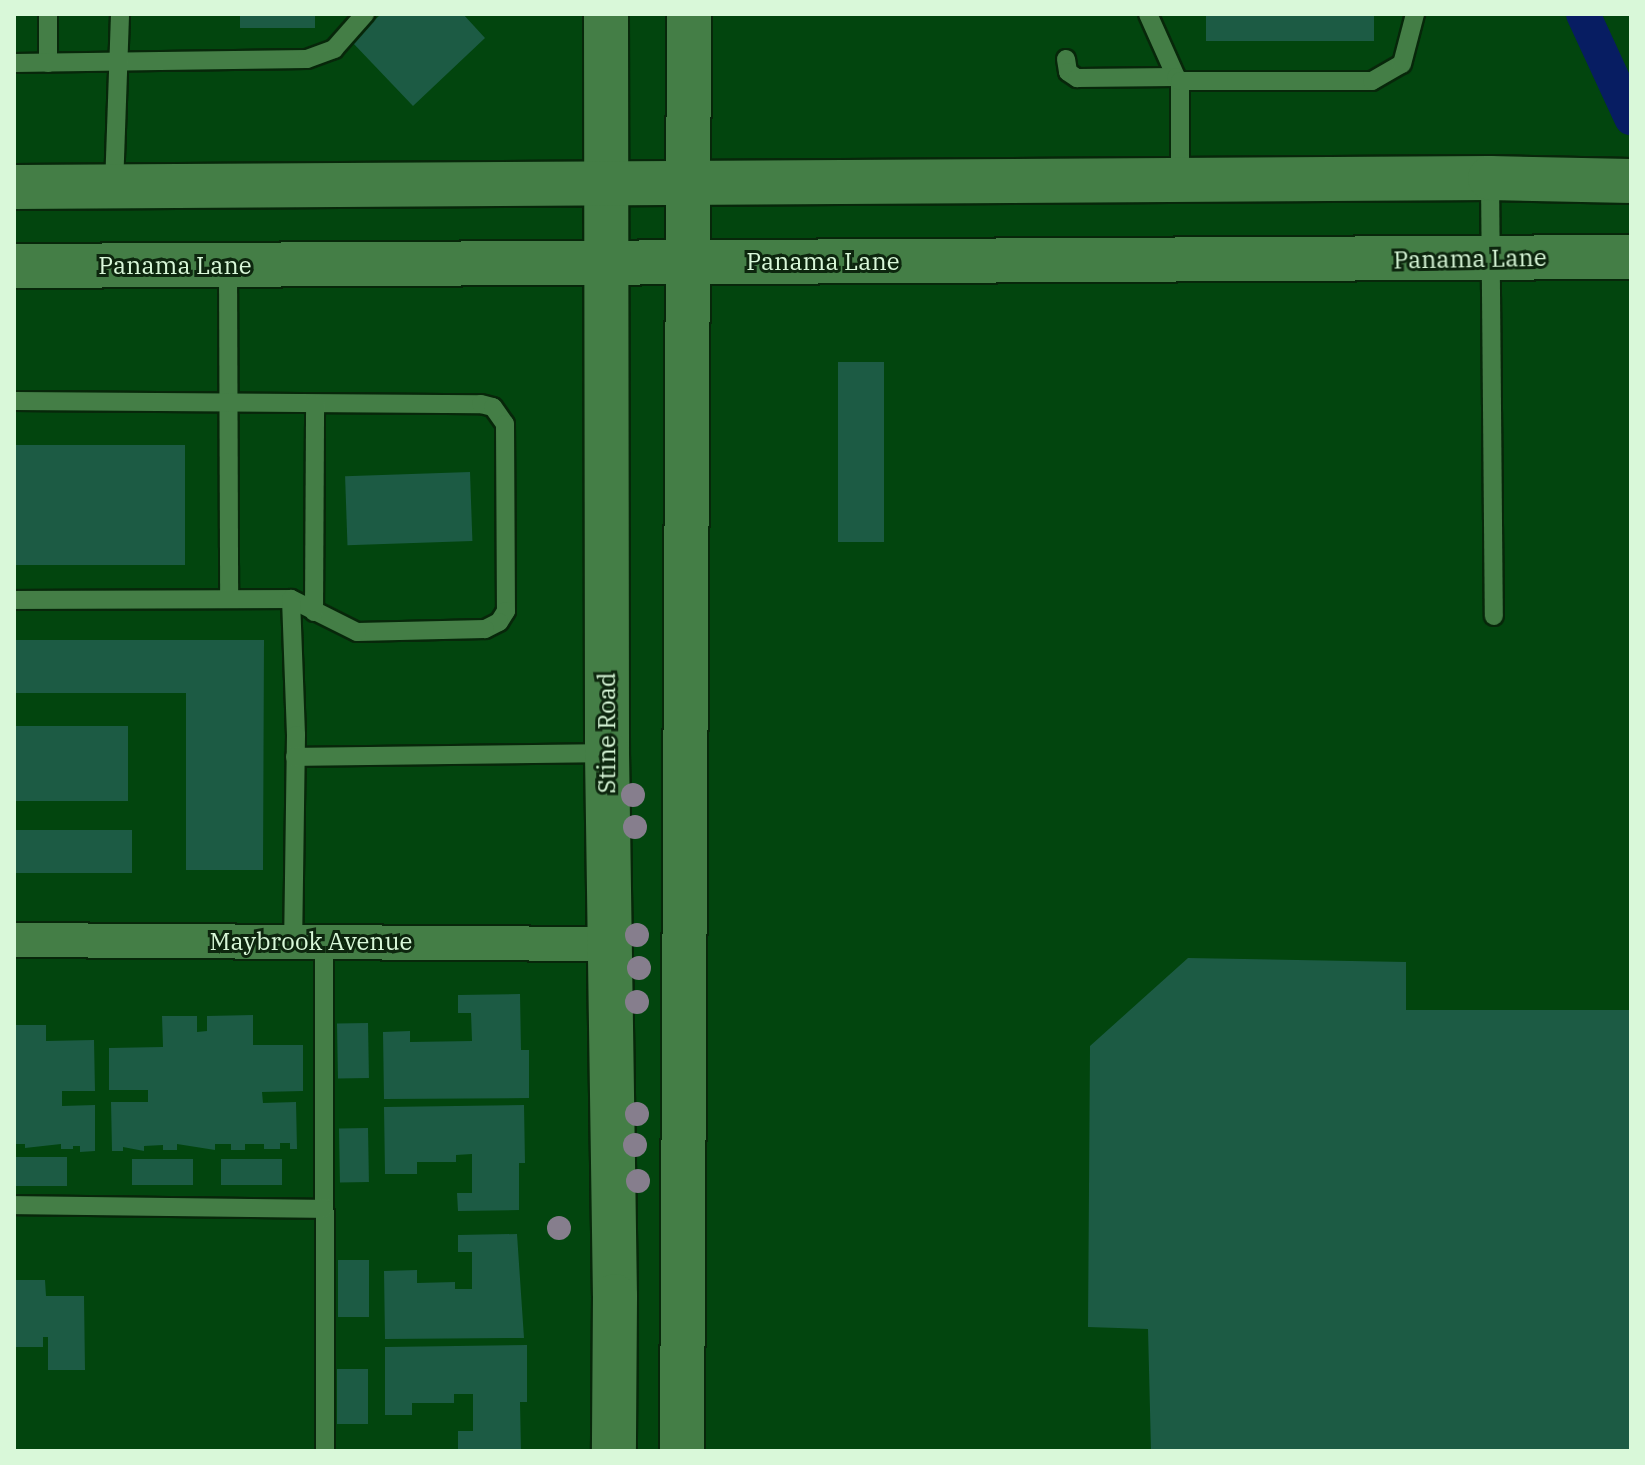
<!DOCTYPE html>
<html>
<head>
<meta charset="utf-8">
<style>
	body { margin:0 }
	#map { position:relative; width:1645px; height:1465px; overflow:hidden; background:#02450e; font-family:"IBM Plex Serif",serif }
	div>[style] { position:absolute }
	.canal>* { height:34px; margin:-17px; padding:0 17px; transform-origin:17px; border-radius:17px; background:#071d62 }
	.building>* { inset:0; background:#1c5b44; transform-origin:0 0 }
	.roads { filter:drop-shadow(2px 0 #07270a) drop-shadow(-2px 0 #07270a) drop-shadow(0 2px #07270a) drop-shadow(0 -2px #07270a) }
	.lane>* { height:18px; margin:-9px; padding:0 9px; transform-origin:9px; border-radius:9px; background:#447e46 }
	.street>* { height:34px; margin:-17px; padding:0 17px; transform-origin:17px; border-radius:17px; background:#447e46 }
	.secondary>* { height:44px; margin:-22px; padding:0 22px; transform-origin:22px; border-radius:22px; background:#447e46 }
	.trees>* { width:24px; height:24px; margin:-12px; border-radius:50%; background:#867e8d }
	span { translate:-50% -50%; white-space:nowrap; text-align:center; line-height:1.15; -webkit-text-stroke:6px #0d260e; paint-order:stroke }
	.street-label { font-size:24px; color:#d9f8d9 }
	.frame { position:absolute; inset:0; border:16px solid #d9f8d9; pointer-events:none }
</style>
</head>
<body>
<div id="map">
	<div class="canal">
		<div style="left:1583px;top:14px;width:115px;rotate:65.2deg"></div>
	</div>
	<div class="building">
		<div style="left:240px;top:14px;width:75px;height:14px"></div>
		<div style="clip-path:polygon(381px 14px,463px 14px,485px 38px,413px 106px,352px 42px)"></div>
		<div style="left:1206px;top:14px;width:168px;height:27px"></div>
		<div style="left:838px;top:362px;width:46px;height:180px"></div>
		<div style="left:14px;top:445px;width:171px;height:120px"></div>
		<div style="left:470px;top:472px;width:69px;height:125px;rotate:88deg"></div>
		<div style="clip-path:polygon(14px 640px,264px 640px,263px 870px,186px 870px,186px 693px,14px 693px)"></div>
		<div style="left:14px;top:726px;width:114px;height:75px"></div>
		<div style="left:132px;top:830px;width:43px;height:118px;rotate:90deg"></div>
		<div style="clip-path:polygon(1188px 958px,1406px 962px,1406px 1010px,1631px 1010px,1631px 1451px,1151px 1451px,1148px 1329px,1088px 1327px,1090px 1046px)"></div>
		<div style="clip-path:polygon(520px 994px,521px 1050px,529px 1050px,529px 1098px,384px 1099px,383px 1032px,410px 1031px,410px 1042px,472px 1041px,471px 1013px,458px 1013px,458px 995px)"></div>
		<div style="clip-path:polygon(253px 1015px,253px 1045px,303px 1045px,303px 1091px,262px 1092px,263px 1103px,296px 1102px,297px 1149px,290px 1149px,290px 1143px,280px 1143px,280px 1149px,264px 1149px,264px 1144px,245px 1144px,245px 1150px,231px 1150px,231px 1144px,215px 1144px,215px 1150px,177px 1144px,177px 1150px,163px 1150px,163px 1145px,144px 1146px,144px 1151px,123px 1147px,123px 1151px,112px 1151px,111px 1102px,148px 1102px,148px 1090px,109px 1090px,109px 1048px,163px 1047px,162px 1016px,197px 1016px,197px 1032px,207px 1031px,207px 1016px)"></div>
		<div style="left:368px;top:1023px;width:55px;height:31px;rotate:89deg"></div>
		<div style="clip-path:polygon(14px 1025px,46px 1025px,46px 1041px,94px 1040px,95px 1091px,62px 1091px,62px 1106px,95px 1105px,95px 1151px,80px 1152px,80px 1146px,73px 1146px,73px 1149px,61px 1149px,61px 1144px,25px 1148px,25px 1144px,14px 1144px)"></div>
		<div style="clip-path:polygon(524px 1105px,525px 1163px,519px 1163px,519px 1210px,458px 1211px,457px 1193px,472px 1193px,472px 1154px,456px 1155px,456px 1162px,417px 1162px,417px 1174px,385px 1174px,384px 1107px)"></div>
		<div style="left:368px;top:1128px;width:54px;height:29px;rotate:89deg"></div>
		<div style="left:14px;top:1157px;width:53px;height:29px"></div>
		<div style="left:132px;top:1159px;width:61px;height:26px"></div>
		<div style="left:282px;top:1159px;width:26px;height:61px;rotate:90deg"></div>
		<div style="clip-path:polygon(517px 1234px,524px 1338px,385px 1339px,384px 1271px,417px 1270px,417px 1283px,455px 1282px,455px 1289px,472px 1289px,472px 1252px,458px 1252px,458px 1235px)"></div>
		<div style="left:338px;top:1260px;width:31px;height:57px"></div>
		<div style="clip-path:polygon(14px 1280px,45px 1280px,46px 1296px,84px 1296px,85px 1370px,48px 1370px,48px 1337px,43px 1337px,43px 1347px,14px 1347px)"></div>
		<div style="clip-path:polygon(527px 1345px,527px 1402px,520px 1402px,521px 1451px,458px 1451px,458px 1431px,473px 1431px,473px 1394px,454px 1394px,454px 1403px,412px 1403px,412px 1415px,385px 1415px,385px 1347px)"></div>
		<div style="left:337px;top:1369px;width:31px;height:55px"></div>
	</div>
	<div class="roads">
		<div class="lane">
			<div style="left:48px;top:14px;width:49px;rotate:90deg"></div>
			<div style="left:1148px;top:14px;width:69px;rotate:66deg"></div>
			<div style="left:1066px;top:59px;width:13px;rotate:81deg"></div>
			<div style="left:1068px;top:72px;width:11px;rotate:34deg"></div>
			<div style="left:1077px;top:78px;width:99px;rotate:-0.6deg"></div>
			<div style="left:1176px;top:77px;width:6px;rotate:45deg"></div>
			<div style="left:1180px;top:81px;width:99px;rotate:90deg"></div>
			<div style="left:14px;top:63px;width:293px;rotate:-0.8deg"></div>
			<div style="left:307px;top:59px;width:29px;rotate:-20deg"></div>
			<div style="left:334px;top:49px;width:47px;rotate:-48.5deg"></div>
			<div style="left:1180px;top:81px;width:192px"></div>
			<div style="left:1372px;top:81px;width:34px;rotate:-30deg"></div>
			<div style="left:1402px;top:64px;width:52px;rotate:-75.4deg"></div>
			<div style="left:1490px;top:178px;width:438px;rotate:89.5deg"></div>
			<div style="left:114px;top:187px;width:173px;rotate:-88deg"></div>
			<div style="left:228px;top:265px;width:334px;rotate:89.8deg"></div>
			<div style="left:14px;top:401px;width:467px;rotate:0.4deg"></div>
			<div style="left:481px;top:404px;width:12px;rotate:14deg"></div>
			<div style="left:493px;top:407px;width:21px;rotate:55deg"></div>
			<div style="left:505px;top:424px;width:187px;rotate:89.7deg"></div>
			<div style="left:506px;top:611px;width:13px;rotate:122deg"></div>
			<div style="left:499px;top:622px;width:16px;rotate:153deg"></div>
			<div style="left:485px;top:629px;width:128px;rotate:178.7deg"></div>
			<div style="left:357px;top:632px;width:74px;rotate:-153.4deg"></div>
			<div style="left:291px;top:599px;width:277px;rotate:179.8deg"></div>
			<div style="left:291px;top:599px;width:136px;rotate:87.9deg"></div>
			<div style="left:296px;top:735px;width:207px;rotate:90.8deg"></div>
			<div style="left:314px;top:612px;width:208px;rotate:-89.7deg"></div>
			<div style="left:295px;top:757px;width:312px;rotate:-0.7deg"></div>
			<div style="left:324px;top:942px;width:509px;rotate:89.89deg"></div>
			<div style="left:14px;top:1205px;width:310px;rotate:0.7deg"></div>
		</div>
		<div class="street">
			<div style="left:14px;top:940px;width:594px;rotate:0.39deg"></div>
		</div>
		<div class="secondary">
			<div style="left:606px;top:14px;width:739px;rotate:89.92deg"></div>
			<div style="left:607px;top:753px;width:543px;rotate:89.16deg"></div>
			<div style="left:615px;top:1296px;width:155px;rotate:90.4deg"></div>
			<div style="left:14px;top:187px;width:1476px;rotate:-0.35deg"></div>
			<div style="left:1490px;top:178px;width:141px;rotate:1.2deg"></div>
			<div style="left:14px;top:266px;width:1617px;rotate:-0.32deg"></div>
			<div style="left:682px;top:1451px;width:1437px;rotate:-89.72deg"></div>
		</div>
	</div>
	<div class="trees">
		<div style="left:633px;top:795px"></div>
		<div style="left:635px;top:827px"></div>
		<div style="left:637px;top:935px"></div>
		<div style="left:639px;top:968px"></div>
		<div style="left:637px;top:1002px"></div>
		<div style="left:637px;top:1114px"></div>
		<div style="left:635px;top:1145px"></div>
		<div style="left:638px;top:1181px"></div>
		<div style="left:559px;top:1228px"></div>
	</div>
	<div class="street-label">
		<span style="left:1470px;top:259px;rotate:-1deg">Panama Lane</span>
		<span style="left:823px;top:262px">Panama Lane</span>
		<span style="left:175px;top:266px">Panama Lane</span>
		<span style="left:607px;top:733px;rotate:-90deg">Stine Road</span>
		<span style="left:311px;top:942px">Maybrook Avenue</span>
	</div>
	<div class="frame"></div>
</div>
</body>
</html>
